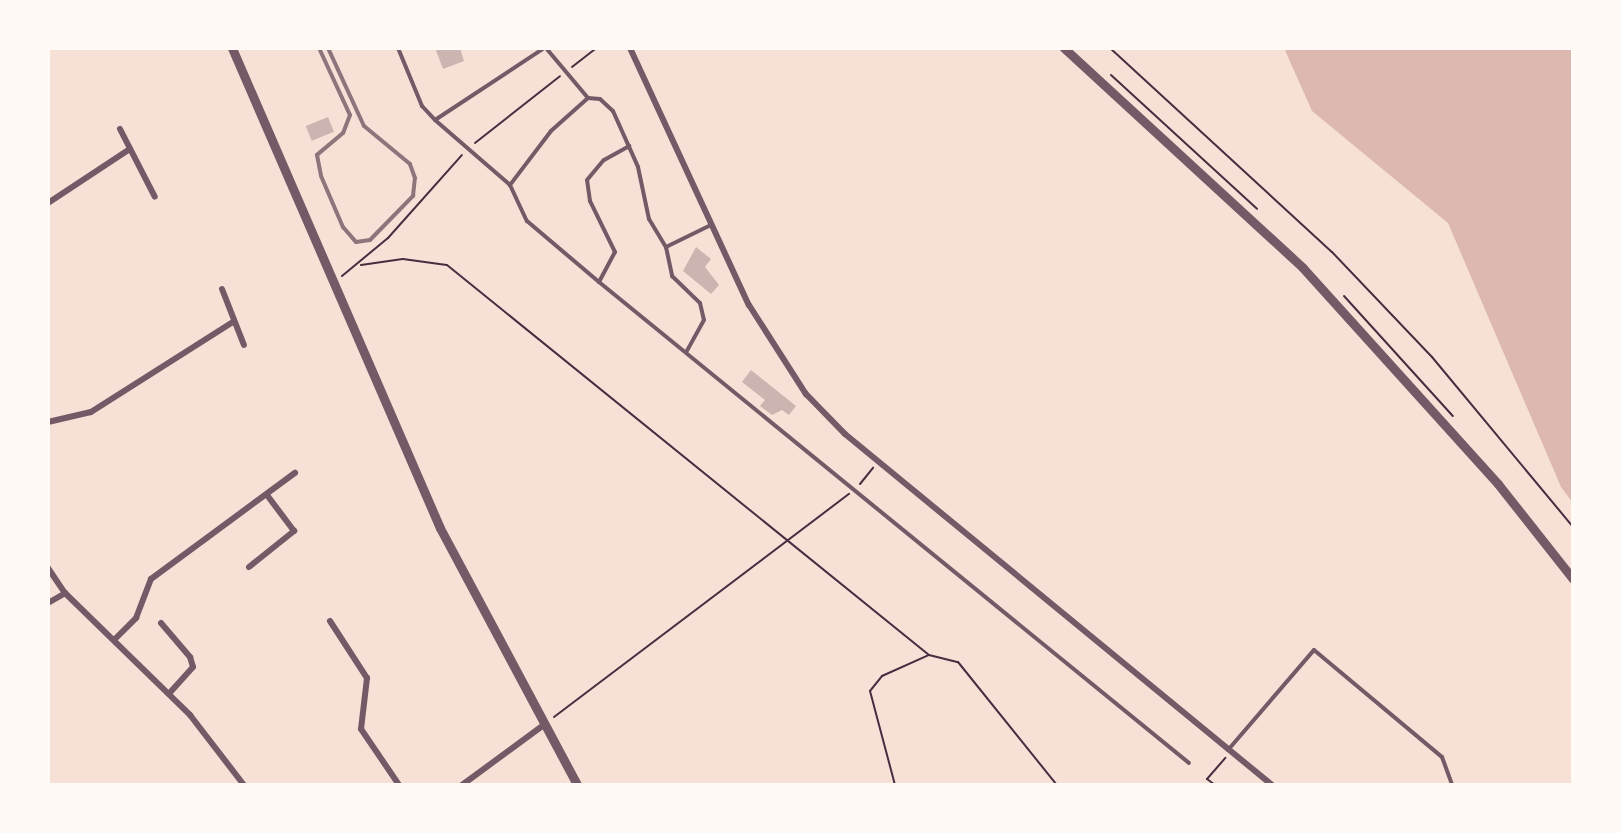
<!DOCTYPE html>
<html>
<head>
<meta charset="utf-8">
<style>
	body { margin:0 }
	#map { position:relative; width:1621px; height:833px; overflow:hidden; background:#f7e1d7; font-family:Montserrat,sans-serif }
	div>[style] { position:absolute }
	.water>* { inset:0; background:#dcb8b0 }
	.building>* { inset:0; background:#ccb4b1; transform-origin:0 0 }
	.path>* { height:2px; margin:-1px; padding:0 1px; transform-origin:1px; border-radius:1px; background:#4a2c40 }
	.service>* { height:4px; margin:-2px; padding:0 2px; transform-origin:2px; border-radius:2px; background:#755966 }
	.minor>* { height:6px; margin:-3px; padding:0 3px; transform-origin:3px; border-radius:3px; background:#755966 }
	.tertiary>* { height:9px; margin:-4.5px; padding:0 4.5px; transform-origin:4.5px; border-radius:4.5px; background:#755966 }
	.rail>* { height:4px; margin:-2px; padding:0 2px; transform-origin:2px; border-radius:2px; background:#8f747c }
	span { translate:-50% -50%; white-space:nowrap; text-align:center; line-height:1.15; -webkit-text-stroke:4.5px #fffaf5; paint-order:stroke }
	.frame { position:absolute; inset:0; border:50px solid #fffaf5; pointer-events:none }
</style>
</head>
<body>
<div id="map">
	<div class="water">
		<div style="clip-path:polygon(1284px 48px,1573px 48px,1573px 503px,1561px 487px,1448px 223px,1312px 111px)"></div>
	</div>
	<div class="building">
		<div style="clip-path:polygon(435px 48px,460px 48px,464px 61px,443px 69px)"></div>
		<div style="left:328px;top:117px;width:16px;height:24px;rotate:68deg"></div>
		<div style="clip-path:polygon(696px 247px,711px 259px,705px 267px,719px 285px,711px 294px,683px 271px)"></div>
		<div style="clip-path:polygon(751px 370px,796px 406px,789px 415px,782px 410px,772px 415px,760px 406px,765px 400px,742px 382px)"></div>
	</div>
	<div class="path">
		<div style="left:1110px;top:48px;width:301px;rotate:42.6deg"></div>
		<div style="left:1332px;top:252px;width:145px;rotate:46.4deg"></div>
		<div style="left:1432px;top:357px;width:221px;rotate:50.3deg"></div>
		<div style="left:572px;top:67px;width:31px;rotate:-38deg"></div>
		<div style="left:1111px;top:75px;width:198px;rotate:42.5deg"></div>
		<div style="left:475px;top:143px;width:108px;rotate:-38.2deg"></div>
		<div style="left:361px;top:265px;width:42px;rotate:-8.1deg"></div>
		<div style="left:403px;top:259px;width:44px;rotate:7.8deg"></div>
		<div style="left:447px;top:265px;width:620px;rotate:38.98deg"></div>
		<div style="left:342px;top:276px;width:60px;rotate:-39.6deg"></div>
		<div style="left:388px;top:238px;width:111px;rotate:-48.3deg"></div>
		<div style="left:1344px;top:296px;width:162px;rotate:47.8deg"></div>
		<div style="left:860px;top:484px;width:21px;rotate:-51deg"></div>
		<div style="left:554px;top:717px;width:370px;rotate:-37.1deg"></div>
		<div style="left:895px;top:785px;width:97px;rotate:-104.9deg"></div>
		<div style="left:870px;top:691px;width:19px;rotate:-51deg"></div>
		<div style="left:882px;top:676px;width:51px;rotate:-24.1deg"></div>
		<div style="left:929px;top:655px;width:30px;rotate:14deg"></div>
		<div style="left:958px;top:662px;width:158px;rotate:51.2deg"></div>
		<div style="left:1215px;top:785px;width:10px;rotate:-143deg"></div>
		<div style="left:1207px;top:779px;width:28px;rotate:-49deg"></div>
	</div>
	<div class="service">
		<div style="left:398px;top:48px;width:63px;rotate:67.5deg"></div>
		<div style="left:422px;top:106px;width:19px;rotate:47deg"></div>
		<div style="left:435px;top:120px;width:131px;rotate:-33.4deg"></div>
		<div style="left:546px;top:48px;width:65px;rotate:50deg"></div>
		<div style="left:588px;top:98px;width:12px;rotate:5deg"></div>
		<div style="left:600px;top:99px;width:18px;rotate:43deg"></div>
		<div style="left:613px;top:111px;width:61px;rotate:65.9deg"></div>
		<div style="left:638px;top:167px;width:53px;rotate:78.1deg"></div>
		<div style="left:649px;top:219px;width:33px;rotate:59deg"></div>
		<div style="left:666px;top:247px;width:30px;rotate:78deg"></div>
		<div style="left:672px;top:276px;width:39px;rotate:44deg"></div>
		<div style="left:700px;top:303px;width:17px;rotate:77deg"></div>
		<div style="left:704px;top:320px;width:35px;rotate:119deg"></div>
		<div style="left:588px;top:98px;width:50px;rotate:138.3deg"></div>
		<div style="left:551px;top:131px;width:68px;rotate:127.2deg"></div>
		<div style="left:510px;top:185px;width:40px;rotate:65deg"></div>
		<div style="left:527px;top:221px;width:94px;rotate:40.3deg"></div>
		<div style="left:599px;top:282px;width:34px;rotate:-62deg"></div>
		<div style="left:615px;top:252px;width:57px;rotate:-116.1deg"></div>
		<div style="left:590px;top:201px;width:21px;rotate:-98deg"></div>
		<div style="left:587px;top:180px;width:26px;rotate:-50deg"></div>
		<div style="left:604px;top:160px;width:29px;rotate:-29deg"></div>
		<div style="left:435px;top:120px;width:99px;rotate:40.9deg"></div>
		<div style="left:666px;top:247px;width:50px;rotate:-26.1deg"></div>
		<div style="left:599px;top:282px;width:761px;rotate:39.19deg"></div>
		<div style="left:1228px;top:750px;width:132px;rotate:-49.3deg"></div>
		<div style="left:1314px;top:650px;width:167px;rotate:39.9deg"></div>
		<div style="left:1442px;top:757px;width:30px;rotate:70deg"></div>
	</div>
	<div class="minor">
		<div style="left:630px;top:48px;width:283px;rotate:65.2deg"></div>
		<div style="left:749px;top:305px;width:106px;rotate:57.4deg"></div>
		<div style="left:806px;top:394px;width:56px;rotate:45.7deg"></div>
		<div style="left:845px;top:434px;width:553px;rotate:39.42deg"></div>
		<div style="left:120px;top:129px;width:76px;rotate:62.8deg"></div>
		<div style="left:48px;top:203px;width:98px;rotate:-33.4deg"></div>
		<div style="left:222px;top:289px;width:60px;rotate:68.6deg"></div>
		<div style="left:48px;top:422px;width:44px;rotate:-13.1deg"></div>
		<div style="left:91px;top:412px;width:168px;rotate:-32.4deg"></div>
		<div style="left:249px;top:567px;width:58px;rotate:-38.7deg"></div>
		<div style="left:294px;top:531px;width:45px;rotate:-126.9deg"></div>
		<div style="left:48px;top:568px;width:30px;rotate:56deg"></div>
		<div style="left:65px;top:593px;width:175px;rotate:44.3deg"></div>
		<div style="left:190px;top:715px;width:88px;rotate:52.4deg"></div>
		<div style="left:48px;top:603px;width:20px;rotate:-30deg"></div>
		<div style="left:330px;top:621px;width:68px;rotate:57deg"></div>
		<div style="left:367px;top:678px;width:51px;rotate:96.7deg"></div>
		<div style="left:361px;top:729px;width:68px;rotate:55.8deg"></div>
		<div style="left:161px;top:623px;width:45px;rotate:49.5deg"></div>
		<div style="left:190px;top:657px;width:10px;rotate:73deg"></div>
		<div style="left:193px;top:667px;width:36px;rotate:132deg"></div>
		<div style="left:115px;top:639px;width:30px;rotate:-45deg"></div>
		<div style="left:136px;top:618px;width:42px;rotate:-69deg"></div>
		<div style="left:151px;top:579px;width:179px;rotate:-36.4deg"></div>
		<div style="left:462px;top:785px;width:103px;rotate:-36.3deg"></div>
	</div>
	<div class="tertiary">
		<div style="left:232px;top:48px;width:523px;rotate:66.57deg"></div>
		<div style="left:440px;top:528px;width:291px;rotate:61.9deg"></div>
		<div style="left:1064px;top:48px;width:325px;rotate:42.6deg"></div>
		<div style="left:1303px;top:268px;width:291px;rotate:47.9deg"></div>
		<div style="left:1498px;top:484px;width:121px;rotate:51.7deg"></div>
	</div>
	<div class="rail">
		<div style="left:319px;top:48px;width:74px;rotate:65.2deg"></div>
		<div style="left:350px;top:115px;width:19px;rotate:111deg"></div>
		<div style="left:343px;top:133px;width:34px;rotate:140deg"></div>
		<div style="left:317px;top:155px;width:21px;rotate:79deg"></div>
		<div style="left:321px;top:176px;width:56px;rotate:66.7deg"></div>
		<div style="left:343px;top:227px;width:20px;rotate:49deg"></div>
		<div style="left:356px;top:242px;width:14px;rotate:-8deg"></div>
		<div style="left:370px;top:240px;width:62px;rotate:-45.7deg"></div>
		<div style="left:413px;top:196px;width:18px;rotate:-84deg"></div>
		<div style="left:415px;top:178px;width:15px;rotate:-110deg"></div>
		<div style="left:410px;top:164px;width:60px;rotate:-140.4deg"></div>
		<div style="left:364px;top:126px;width:86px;rotate:-114.8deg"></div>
	</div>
	<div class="frame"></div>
</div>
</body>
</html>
